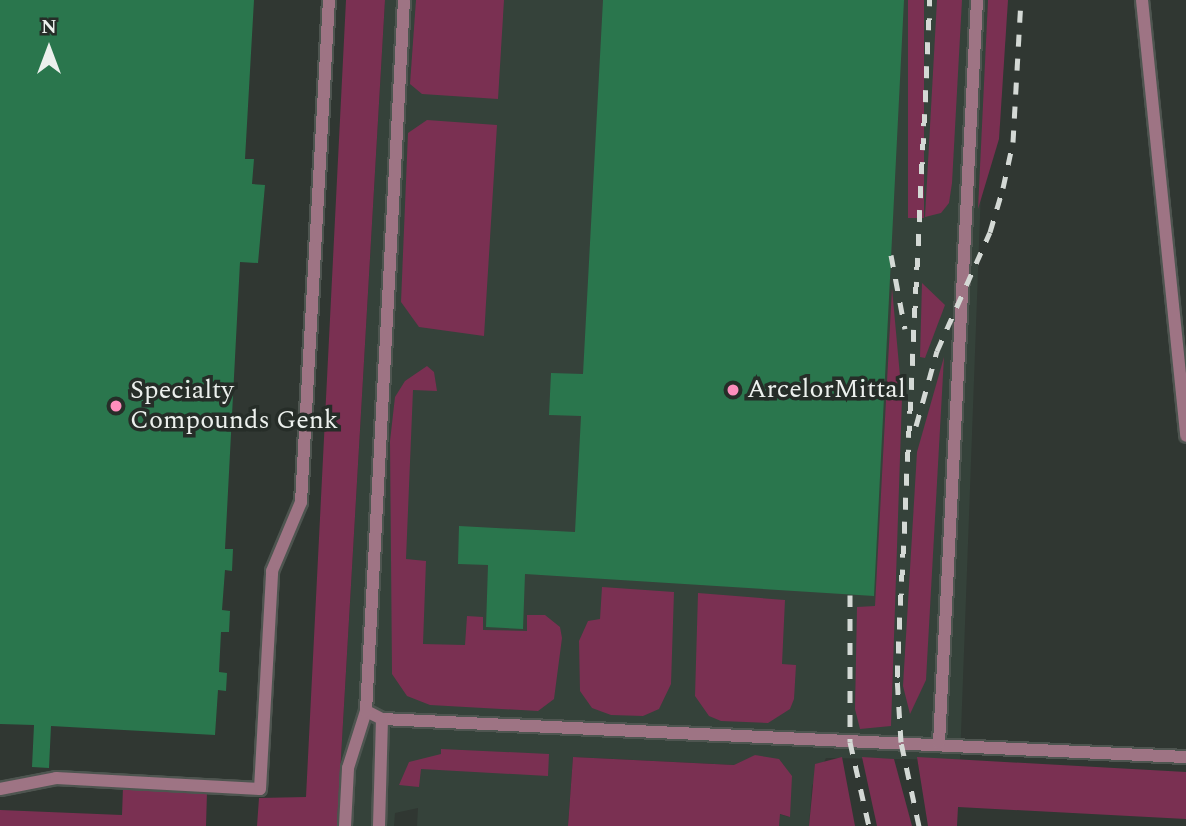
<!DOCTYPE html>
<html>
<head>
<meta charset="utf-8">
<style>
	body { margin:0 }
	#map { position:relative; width:1186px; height:826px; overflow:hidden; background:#303732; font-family:Spectral,serif }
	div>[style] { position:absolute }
	.built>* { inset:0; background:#35423a }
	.green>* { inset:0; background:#7a3052; transform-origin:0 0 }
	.building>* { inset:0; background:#2a764d }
	.roads { filter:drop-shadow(2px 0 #4e5550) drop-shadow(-2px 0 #4e5550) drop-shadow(0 2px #4e5550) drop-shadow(0 -2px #4e5550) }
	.lane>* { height:12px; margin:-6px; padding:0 6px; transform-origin:6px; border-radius:6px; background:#9e7484 }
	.rail>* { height:5px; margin-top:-2.5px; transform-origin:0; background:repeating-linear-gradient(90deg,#d4d9d5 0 12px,transparent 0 24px) }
	.dots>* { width:19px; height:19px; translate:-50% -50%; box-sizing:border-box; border:4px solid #262d28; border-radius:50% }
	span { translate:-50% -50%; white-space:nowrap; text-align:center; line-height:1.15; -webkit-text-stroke:7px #262d28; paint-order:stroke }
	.poi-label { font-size:26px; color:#ecf0ed }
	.left { translate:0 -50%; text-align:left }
	.north { position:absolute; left:14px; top:14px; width:70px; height:70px; -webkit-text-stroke:5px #262d28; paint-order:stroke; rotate:0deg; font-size:19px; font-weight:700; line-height:28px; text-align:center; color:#ecf0ed }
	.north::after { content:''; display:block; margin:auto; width:24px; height:32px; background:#ecf0ed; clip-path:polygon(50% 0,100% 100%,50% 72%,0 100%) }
</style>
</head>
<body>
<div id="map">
	<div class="built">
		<div style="clip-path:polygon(385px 0,988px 0,960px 760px,826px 758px,812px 786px,809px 826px,779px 826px,779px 814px,789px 817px,756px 755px,735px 765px,573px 757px,568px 826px,417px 826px,418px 808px,395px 813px,394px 826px,337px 826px)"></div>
	</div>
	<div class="green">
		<div style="clip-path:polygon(346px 0,385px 0,337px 826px,257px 826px,259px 798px,306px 797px)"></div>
		<div style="clip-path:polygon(416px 0,504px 0,498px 99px,422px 94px,410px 84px)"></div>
		<div style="left:908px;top:0;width:16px;height:218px"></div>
		<div style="clip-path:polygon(937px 0,962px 0,952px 183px,949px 203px,941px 213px,925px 217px)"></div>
		<div style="clip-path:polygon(988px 0,1008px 0,999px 139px,978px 209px)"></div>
		<div style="clip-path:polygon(427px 120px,497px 125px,484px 336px,419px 327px,401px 302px,408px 133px)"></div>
		<div style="clip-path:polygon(922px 283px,945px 305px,925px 358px,920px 357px)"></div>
		<div style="clip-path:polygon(892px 288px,902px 398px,891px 726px,860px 729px,855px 709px,857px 607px,875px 606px)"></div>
		<div style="clip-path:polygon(944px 357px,926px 680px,910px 714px,903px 686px,917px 452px)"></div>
		<div style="clip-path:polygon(427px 366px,434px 372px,437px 391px,413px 390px,406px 559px,426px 561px,423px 644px,465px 645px,467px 616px,483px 617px,483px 630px,527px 631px,527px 615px,545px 615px,560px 627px,562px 638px,554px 699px,538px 711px,430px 705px,407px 696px,392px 674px,390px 441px,395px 397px,405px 381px)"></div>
		<div style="clip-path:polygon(602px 587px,674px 592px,671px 684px,659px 709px,643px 716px,611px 715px,592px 708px,580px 691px,579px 641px,588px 621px,600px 619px)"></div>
		<div style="clip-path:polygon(698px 593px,785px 600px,782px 664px,796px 665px,794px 699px,790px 709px,768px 723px,721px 721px,709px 716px,695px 696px)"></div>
		<div style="clip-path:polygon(441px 749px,549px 754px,548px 776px,421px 769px,419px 787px,399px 785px,409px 762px,441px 754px)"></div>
		<div style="clip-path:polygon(755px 755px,779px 759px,792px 776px,790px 817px,780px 814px,779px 826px,568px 826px,573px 757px,734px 765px)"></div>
		<div style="clip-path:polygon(842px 757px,855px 826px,809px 826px,815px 764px)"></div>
		<div style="clip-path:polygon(862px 757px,894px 759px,912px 826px,877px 826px)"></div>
		<div style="clip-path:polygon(917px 757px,1186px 772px,1186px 819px,958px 807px,957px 826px,928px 826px)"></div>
		<div style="clip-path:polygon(123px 787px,207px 792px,206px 826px,0 826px,0 810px,122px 815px)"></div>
	</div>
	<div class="building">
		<div style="clip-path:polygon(0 0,254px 0,245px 159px,254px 159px,252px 184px,265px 185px,258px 263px,240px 262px,225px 549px,233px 549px,232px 571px,225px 570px,222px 610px,230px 611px,229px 632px,221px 632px,219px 672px,227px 673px,226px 691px,218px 690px,215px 735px,51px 726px,49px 768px,32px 767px,34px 725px,0 724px)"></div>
		<div style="clip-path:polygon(603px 0,904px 0,874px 596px,525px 574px,523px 629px,486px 627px,488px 565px,458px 564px,459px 526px,575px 532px,581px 416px,549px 415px,551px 373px,583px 374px)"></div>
	</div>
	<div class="roads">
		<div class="lane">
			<div style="left:1142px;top:0;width:438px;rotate:84.2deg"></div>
			<div style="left:382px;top:719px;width:805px;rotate:2.71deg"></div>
			<div style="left:939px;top:743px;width:744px;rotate:-87.07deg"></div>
			<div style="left:0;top:789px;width:57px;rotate:-11.1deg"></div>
			<div style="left:56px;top:778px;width:204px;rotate:3.1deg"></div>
			<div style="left:260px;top:789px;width:218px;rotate:-86.8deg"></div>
			<div style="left:272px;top:571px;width:75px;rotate:-67.2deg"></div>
			<div style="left:301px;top:502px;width:503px;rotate:-86.81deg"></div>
			<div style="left:345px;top:826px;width:58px;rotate:-87deg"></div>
			<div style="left:348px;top:768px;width:60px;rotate:-72.5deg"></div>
			<div style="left:379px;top:826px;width:107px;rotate:-88.4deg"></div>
			<div style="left:382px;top:719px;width:18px;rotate:-153deg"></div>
			<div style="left:366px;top:711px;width:712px;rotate:-86.94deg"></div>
		</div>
	</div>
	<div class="rail">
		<div style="left:891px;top:255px;width:75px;rotate:79.3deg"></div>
		<div style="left:916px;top:426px;width:78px;rotate:-74.4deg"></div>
		<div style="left:937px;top:351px;width:130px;rotate:-66deg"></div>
		<div style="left:990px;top:232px;width:46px;rotate:-73.5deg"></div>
		<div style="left:1003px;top:188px;width:47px;rotate:-77.7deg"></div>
		<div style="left:1013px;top:142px;width:142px;rotate:-86.8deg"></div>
		<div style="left:850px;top:595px;width:147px;rotate:90deg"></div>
		<div style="left:850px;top:742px;width:86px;rotate:77.3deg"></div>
		<div style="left:919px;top:826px;width:86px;rotate:-102.1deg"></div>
		<div style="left:901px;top:742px;width:65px;rotate:-93.5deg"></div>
		<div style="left:897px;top:677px;width:678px;rotate:-87.21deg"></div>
	</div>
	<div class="dots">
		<div style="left:733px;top:390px;background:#fe8ebd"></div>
		<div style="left:116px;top:406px;background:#fe8ebd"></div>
	</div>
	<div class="poi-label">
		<span class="left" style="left:747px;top:390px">ArcelorMittal</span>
		<span class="left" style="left:130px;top:406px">Specialty<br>Compounds Genk</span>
	</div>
	<div class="north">N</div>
</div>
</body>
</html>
